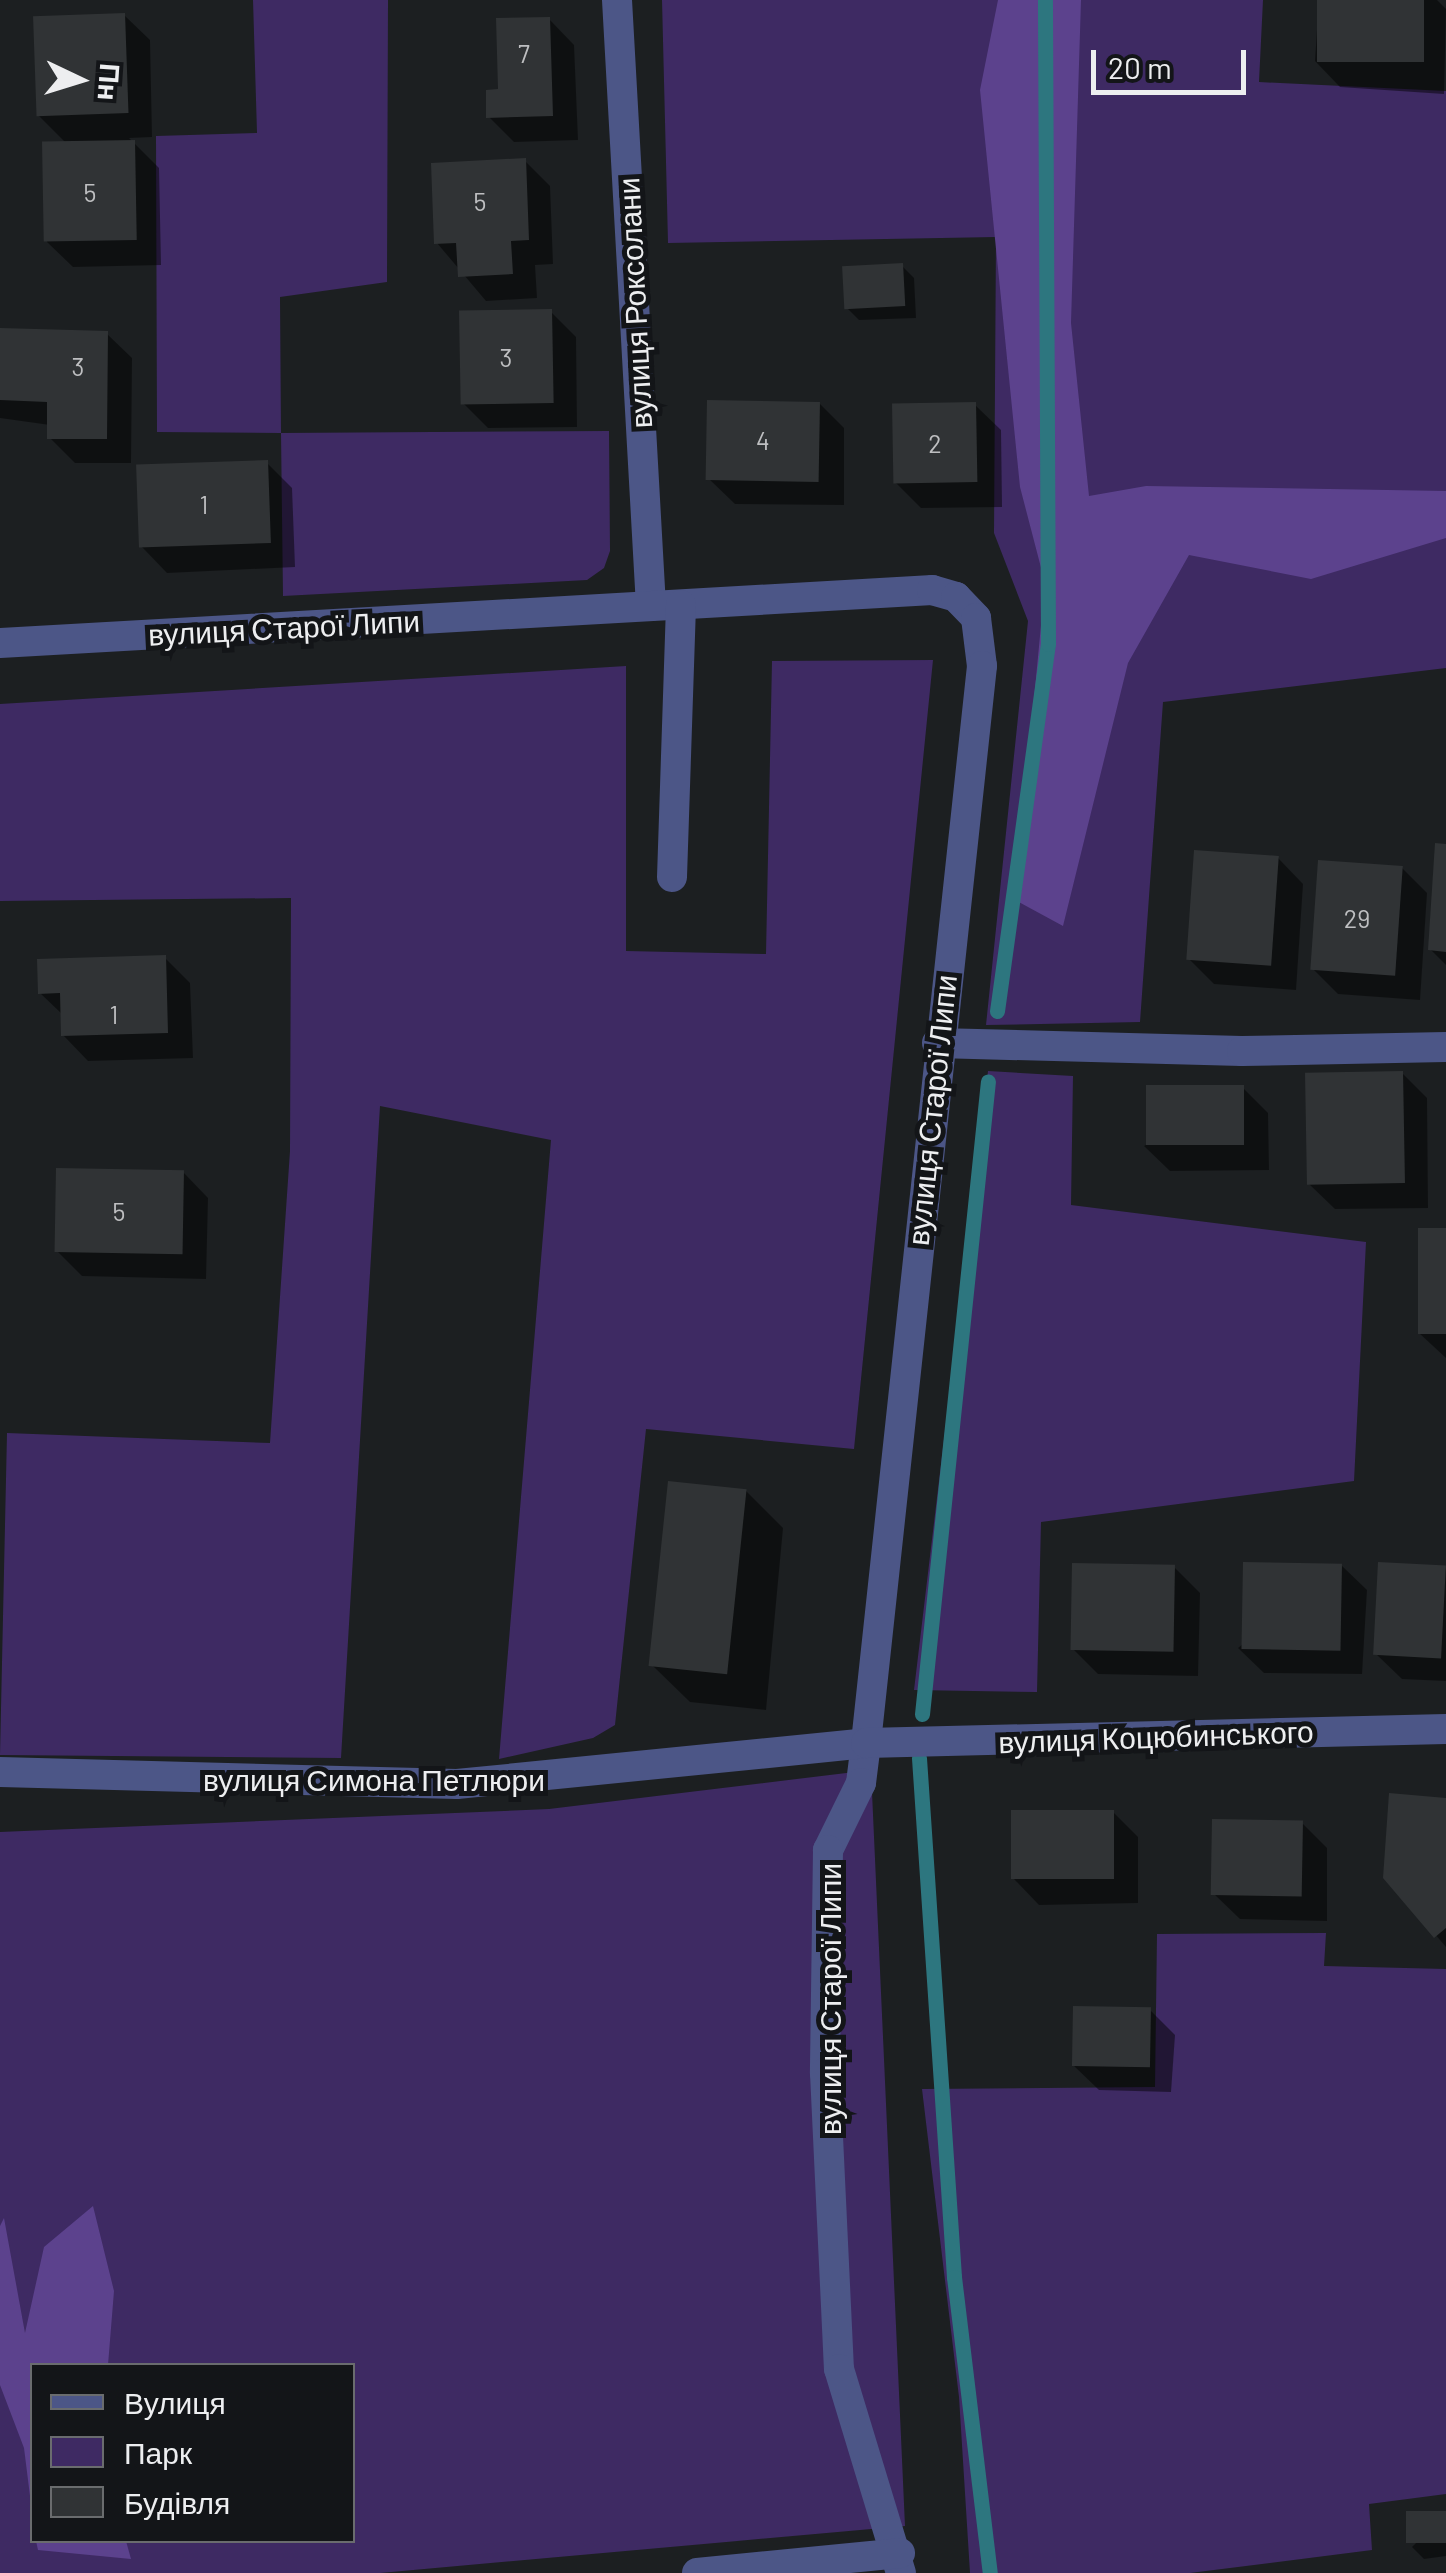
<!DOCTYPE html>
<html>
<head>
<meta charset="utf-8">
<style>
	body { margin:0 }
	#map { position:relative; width:1446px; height:2573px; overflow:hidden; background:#1c1f21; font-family:Barlow,sans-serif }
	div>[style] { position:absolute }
	.green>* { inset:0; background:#3e2a63 }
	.forest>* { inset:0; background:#5c428d }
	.shadow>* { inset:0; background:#0007 }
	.stream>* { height:15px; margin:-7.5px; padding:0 7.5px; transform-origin:7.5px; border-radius:7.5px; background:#2d767f }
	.building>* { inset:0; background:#303335; transform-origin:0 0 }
	.minor>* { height:30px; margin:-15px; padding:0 15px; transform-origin:15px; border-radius:15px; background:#4c5687 }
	span { translate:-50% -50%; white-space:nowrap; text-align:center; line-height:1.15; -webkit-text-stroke:10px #131518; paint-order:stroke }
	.number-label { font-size:25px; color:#bebfc1 }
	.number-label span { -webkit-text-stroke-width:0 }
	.street-label { font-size:30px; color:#edeef0 }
	.legend { position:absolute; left:30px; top:2363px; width:325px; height:180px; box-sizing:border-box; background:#131518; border:2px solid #6a6c6e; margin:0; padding:12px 18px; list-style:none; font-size:30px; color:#edeef0 }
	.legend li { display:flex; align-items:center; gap:20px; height:50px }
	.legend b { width:50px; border:2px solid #6a6c6e }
	.north { position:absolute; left:30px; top:30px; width:100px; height:100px; -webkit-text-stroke:8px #131518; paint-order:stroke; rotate:94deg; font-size:28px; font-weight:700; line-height:40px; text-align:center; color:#edeef0 }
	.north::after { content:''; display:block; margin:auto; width:35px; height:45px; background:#edeef0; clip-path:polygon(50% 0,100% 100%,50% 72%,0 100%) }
	.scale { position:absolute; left:1091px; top:50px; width:155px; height:45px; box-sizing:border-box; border:5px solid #edeef0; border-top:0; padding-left:12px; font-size:30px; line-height:35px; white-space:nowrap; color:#edeef0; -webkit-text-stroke:8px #131518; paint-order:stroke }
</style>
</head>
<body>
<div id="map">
	<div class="green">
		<div style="clip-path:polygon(253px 0,388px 0,387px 282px,280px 297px,281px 433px,609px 431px,610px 551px,604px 568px,587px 580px,283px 596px,281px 433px,157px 432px,156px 136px,257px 133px)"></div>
		<div style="clip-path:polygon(662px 0,1263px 0,1259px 82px,1446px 91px,1446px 668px,1163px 702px,1140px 1022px,986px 1025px,1028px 621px,994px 533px,996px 237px,668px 243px)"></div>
		<div style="clip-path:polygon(933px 660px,854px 1449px,646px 1429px,615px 1725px,593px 1738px,499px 1759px,551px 1140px,380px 1106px,341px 1758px,0 1755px,7px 1433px,270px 1443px,290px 1151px,291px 898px,0 901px,0 704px,626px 666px,626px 951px,766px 954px,772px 661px)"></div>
		<div style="clip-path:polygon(988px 1071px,1073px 1076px,1071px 1205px,1366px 1242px,1354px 1481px,1041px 1522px,1037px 1692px,914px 1690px)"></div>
		<div style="clip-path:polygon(evenodd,871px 1770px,905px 2526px,380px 2573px,0 2573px,0 1832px,549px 1809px,871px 1770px,32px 2366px,352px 2366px,352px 2540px,32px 2540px,32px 2366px)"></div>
		<div style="clip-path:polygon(1326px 1933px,1324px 1966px,1446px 1969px,1446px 2494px,1369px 2504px,1372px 2550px,1190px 2573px,970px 2573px,959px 2397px,922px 2089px,1155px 2087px,1157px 1934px)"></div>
	</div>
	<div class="forest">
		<div style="clip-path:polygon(998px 0,1081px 0,1071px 323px,1089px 496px,1146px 486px,1446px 491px,1446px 538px,1311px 579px,1189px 555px,1128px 663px,1063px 926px,1015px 900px,1045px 583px,1020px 487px,980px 90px)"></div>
		<div style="clip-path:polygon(93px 2206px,114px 2291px,108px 2365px,32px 2366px,32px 2512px,24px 2448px,0 2385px,0 2226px,4px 2218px,25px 2333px,44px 2247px)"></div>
		<div style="clip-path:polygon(36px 2541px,126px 2541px,131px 2559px,38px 2550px)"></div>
	</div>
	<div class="shadow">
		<div style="clip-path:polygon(1319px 0,1437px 0,1446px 9px,1444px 94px,1340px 87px,1315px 61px)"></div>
		<div style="clip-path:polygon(124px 15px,150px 40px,152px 137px,129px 138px,159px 168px,161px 265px,73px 267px,47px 242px,68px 145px,38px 115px)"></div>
		<div style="clip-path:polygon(549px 19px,574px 45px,578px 140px,514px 142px,489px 117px)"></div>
		<div style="clip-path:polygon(525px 161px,550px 186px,553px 264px,535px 265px,537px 298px,486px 301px,437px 243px)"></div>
		<div style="clip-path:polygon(902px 266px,914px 278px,916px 318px,859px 320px,847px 308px)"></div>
		<div style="clip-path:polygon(551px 312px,576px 337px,577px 427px,488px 428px,463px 403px)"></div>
		<div style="clip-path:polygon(0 330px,106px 333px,132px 358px,131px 463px,75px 463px,50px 438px,50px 425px,0 418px)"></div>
		<div style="clip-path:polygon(819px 403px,844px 428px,844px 505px,735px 504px,709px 479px)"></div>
		<div style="clip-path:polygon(975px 405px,1001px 430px,1002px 507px,921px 508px,896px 483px)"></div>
		<div style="clip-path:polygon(267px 463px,292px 488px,295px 567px,167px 573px,142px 547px)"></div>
		<div style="clip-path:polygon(1446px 847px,1446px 965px,1431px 950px)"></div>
		<div style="clip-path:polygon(1278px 858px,1303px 884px,1296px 990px,1214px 984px,1189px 959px)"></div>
		<div style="clip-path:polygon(1402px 868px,1427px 893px,1420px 1000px,1338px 994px,1313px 969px)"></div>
		<div style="clip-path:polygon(165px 958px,190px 983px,193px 1058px,88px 1061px,63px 1035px,63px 1015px,40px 993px)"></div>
		<div style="clip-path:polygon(1402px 1073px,1427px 1098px,1428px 1208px,1335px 1209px,1309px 1184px)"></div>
		<div style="clip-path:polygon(1243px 1088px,1268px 1113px,1269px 1170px,1170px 1171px,1144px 1146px)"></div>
		<div style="clip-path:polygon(183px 1172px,208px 1198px,206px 1279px,82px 1276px,57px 1251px)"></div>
		<div style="clip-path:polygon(1446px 1231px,1446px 1358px,1419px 1333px)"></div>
		<div style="clip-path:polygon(746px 1491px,783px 1528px,766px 1710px,690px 1702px,653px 1666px)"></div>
		<div style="clip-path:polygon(1341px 1565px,1367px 1590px,1362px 1674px,1264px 1673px,1238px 1648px)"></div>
		<div style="clip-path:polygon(1174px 1567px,1200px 1593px,1198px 1676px,1098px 1674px,1073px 1649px)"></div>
		<div style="clip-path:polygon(1446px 1568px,1446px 1681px,1402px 1679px,1376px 1654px)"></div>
		<div style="clip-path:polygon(1446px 1800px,1446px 1947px,1386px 1877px)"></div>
		<div style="clip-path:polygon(1113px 1812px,1138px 1837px,1138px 1903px,1039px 1905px,1014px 1879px)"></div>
		<div style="clip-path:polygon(1302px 1823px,1327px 1848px,1327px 1921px,1240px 1919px,1214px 1894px)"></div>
		<div style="clip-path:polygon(1150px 2010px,1175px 2035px,1171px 2092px,1099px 2090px,1073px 2065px)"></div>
		<div style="clip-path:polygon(1446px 2514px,1446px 2556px,1424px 2559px,1412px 2547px)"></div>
	</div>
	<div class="stream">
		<div style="left:997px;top:1011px;width:371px;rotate:-82.1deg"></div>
		<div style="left:1048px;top:644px;width:644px;rotate:-90.27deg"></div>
		<div style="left:922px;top:1714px;width:636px;rotate:-84.05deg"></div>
		<div style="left:919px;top:1758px;width:520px;rotate:86.14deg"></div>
		<div style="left:954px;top:2277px;width:298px;rotate:83.1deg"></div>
	</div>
	<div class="building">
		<div style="left:1317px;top:0;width:107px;height:62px"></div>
		<div style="left:125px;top:13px;width:100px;height:92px;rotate:88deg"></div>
		<div style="clip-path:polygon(550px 17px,553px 116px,486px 118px,486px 90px,498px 89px,496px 18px)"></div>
		<div style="left:135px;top:140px;width:100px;height:93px;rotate:89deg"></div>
		<div style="clip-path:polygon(526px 158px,529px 240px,511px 241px,513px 274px,458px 277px,456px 243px,434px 244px,431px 163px)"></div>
		<div style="left:903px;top:263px;width:43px;height:61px;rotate:87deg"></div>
		<div style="left:552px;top:309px;width:94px;height:93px;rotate:89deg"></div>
		<div style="clip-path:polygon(0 328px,108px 331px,107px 439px,47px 439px,47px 402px,0 400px)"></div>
		<div style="left:707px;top:400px;width:113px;height:80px;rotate:1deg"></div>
		<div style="left:976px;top:402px;width:80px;height:84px;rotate:89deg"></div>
		<div style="left:268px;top:460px;width:83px;height:132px;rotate:88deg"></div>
		<div style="clip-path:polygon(1435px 843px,1446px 844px,1446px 952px,1428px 950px)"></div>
		<div style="left:1194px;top:850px;width:85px;height:110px;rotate:4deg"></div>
		<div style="left:1318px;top:860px;width:85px;height:110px;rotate:4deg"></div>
		<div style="clip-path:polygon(166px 955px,168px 1033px,61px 1036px,60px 993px,38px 994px,37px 959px)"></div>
		<div style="left:1403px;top:1071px;width:112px;height:98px;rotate:89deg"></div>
		<div style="left:1244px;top:1085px;width:60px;height:98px;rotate:90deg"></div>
		<div style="left:56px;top:1168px;width:128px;height:84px;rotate:1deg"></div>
		<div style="left:1418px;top:1228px;width:28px;height:106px"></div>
		<div style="left:668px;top:1481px;width:79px;height:186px;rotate:6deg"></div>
		<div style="left:1243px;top:1562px;width:99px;height:87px;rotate:1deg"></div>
		<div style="left:1378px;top:1562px;width:68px;height:93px;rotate:3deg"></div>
		<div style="left:1072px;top:1563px;width:103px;height:87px;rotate:1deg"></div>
		<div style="clip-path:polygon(1389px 1793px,1446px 1798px,1446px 1928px,1434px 1938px,1383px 1878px)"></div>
		<div style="left:1114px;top:1810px;width:69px;height:103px;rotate:90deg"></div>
		<div style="left:1212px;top:1819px;width:91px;height:76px;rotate:1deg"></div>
		<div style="left:1073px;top:2006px;width:78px;height:60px;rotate:1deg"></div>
		<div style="left:1446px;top:2511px;width:32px;height:40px;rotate:90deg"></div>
	</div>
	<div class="minor">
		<div style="left:617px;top:0;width:607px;rotate:86.79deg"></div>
		<div style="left:0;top:643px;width:934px;rotate:-3.25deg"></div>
		<div style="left:932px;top:590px;width:25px;rotate:16deg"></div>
		<div style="left:956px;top:597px;width:29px;rotate:46deg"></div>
		<div style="left:976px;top:618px;width:48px;rotate:82.9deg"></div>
		<div style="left:982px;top:666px;width:1083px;rotate:96.15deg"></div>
		<div style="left:866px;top:1743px;width:40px;rotate:97.1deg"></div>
		<div style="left:861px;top:1783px;width:75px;rotate:116.2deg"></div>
		<div style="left:828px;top:1850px;width:223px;rotate:90.8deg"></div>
		<div style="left:825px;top:2073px;width:296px;rotate:87.3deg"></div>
		<div style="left:839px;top:2369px;width:213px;rotate:73.1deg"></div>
		<div style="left:672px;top:877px;width:272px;rotate:-88.1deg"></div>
		<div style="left:937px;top:1043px;width:305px;rotate:1.5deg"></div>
		<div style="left:1242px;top:1051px;width:204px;rotate:-1.1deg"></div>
		<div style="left:0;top:1772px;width:457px;rotate:1.5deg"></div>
		<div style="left:457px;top:1784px;width:411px;rotate:-5.7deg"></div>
		<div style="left:866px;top:1743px;width:580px;rotate:-1.38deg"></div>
		<div style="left:697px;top:2573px;width:204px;rotate:-5.6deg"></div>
	</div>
	<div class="number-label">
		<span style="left:524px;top:53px">7</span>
		<span style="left:90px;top:192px">5</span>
		<span style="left:480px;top:201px">5</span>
		<span style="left:506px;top:357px">3</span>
		<span style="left:78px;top:366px">3</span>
		<span style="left:763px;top:440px">4</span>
		<span style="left:935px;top:443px">2</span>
		<span style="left:204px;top:504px">1</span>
		<span style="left:1357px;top:918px">29</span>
		<span style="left:114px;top:1014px">1</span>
		<span style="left:119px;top:1211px">5</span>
	</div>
	<div class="street-label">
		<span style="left:634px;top:303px;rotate:-93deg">вулиця Роксолани</span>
		<span style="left:284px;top:627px;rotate:-3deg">вулиця Старої Липи</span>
		<span style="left:931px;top:1110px;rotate:-84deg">вулиця Старої Липи</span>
		<span style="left:1156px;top:1736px;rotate:-2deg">вулиця Коцюбинського</span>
		<span style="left:374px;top:1779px">вулиця Симона Петлюри</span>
		<span style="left:829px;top:1999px;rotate:-90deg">вулиця Старої Липи</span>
	</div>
	<ul class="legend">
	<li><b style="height:12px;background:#4c5687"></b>Вулиця</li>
	<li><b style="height:28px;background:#3e2a63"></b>Парк</li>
	<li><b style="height:28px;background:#303335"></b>Будівля</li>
	</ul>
	<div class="north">Пн</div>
	<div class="scale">20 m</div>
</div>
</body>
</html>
